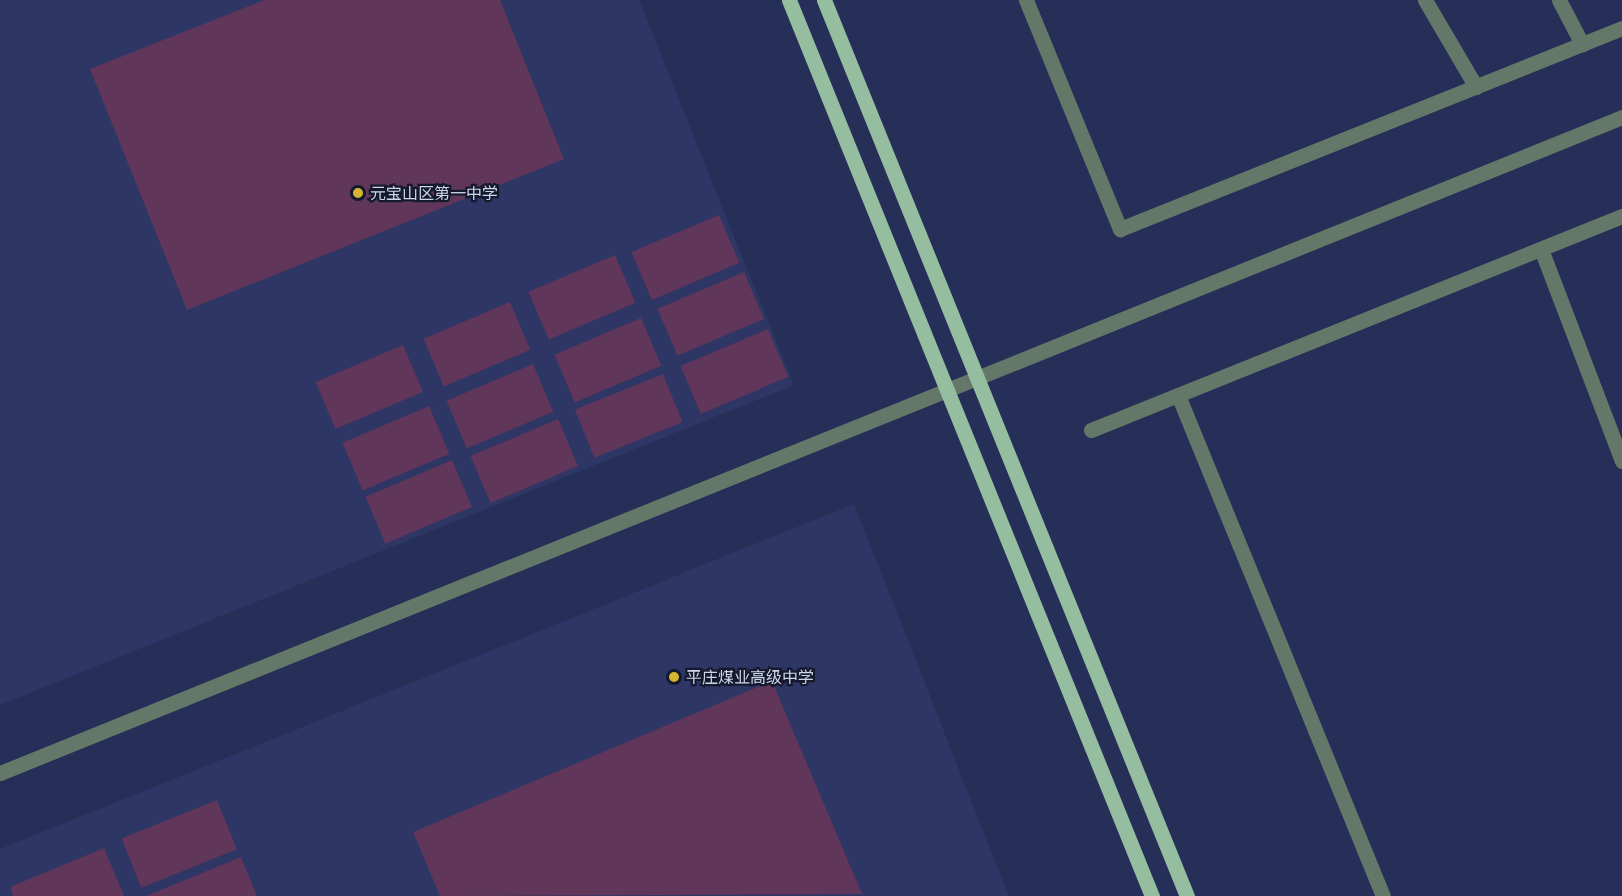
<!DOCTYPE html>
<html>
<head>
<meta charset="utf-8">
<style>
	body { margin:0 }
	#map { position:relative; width:1622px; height:896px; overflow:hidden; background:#262f57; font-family:"Titillium Web","Noto Sans SC",sans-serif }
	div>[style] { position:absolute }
	.built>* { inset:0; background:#2d3665 }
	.green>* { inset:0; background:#60365a; transform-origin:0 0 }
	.minor>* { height:15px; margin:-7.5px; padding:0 7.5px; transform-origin:7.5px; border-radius:7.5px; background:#647869 }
	.major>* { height:15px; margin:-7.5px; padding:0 7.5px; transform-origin:7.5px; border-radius:7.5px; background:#95bd9f }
	.dots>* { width:16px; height:16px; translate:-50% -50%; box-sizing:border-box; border:3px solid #14192b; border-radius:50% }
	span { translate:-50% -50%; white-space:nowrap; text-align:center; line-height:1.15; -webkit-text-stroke:4.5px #14192b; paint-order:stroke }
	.poi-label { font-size:16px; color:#cdd4ee }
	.left { translate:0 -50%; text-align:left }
</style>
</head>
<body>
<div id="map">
	<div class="built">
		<div style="clip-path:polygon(0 0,639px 0,794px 385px,0 705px)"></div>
		<div style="clip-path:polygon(854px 504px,1009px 896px,0 896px,0 849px)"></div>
	</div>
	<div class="green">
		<div style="clip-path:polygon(264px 0,500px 0,564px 159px,187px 310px,90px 69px)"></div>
		<div style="left:719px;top:215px;width:52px;height:95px;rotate:67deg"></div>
		<div style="left:615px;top:255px;width:52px;height:94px;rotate:67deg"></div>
		<div style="left:744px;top:272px;width:51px;height:94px;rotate:67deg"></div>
		<div style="left:510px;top:302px;width:52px;height:94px;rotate:67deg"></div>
		<div style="left:641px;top:318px;width:52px;height:94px;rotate:67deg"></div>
		<div style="left:768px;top:329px;width:52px;height:95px;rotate:67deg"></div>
		<div style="left:403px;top:345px;width:51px;height:95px;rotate:67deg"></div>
		<div style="left:533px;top:364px;width:52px;height:94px;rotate:67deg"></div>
		<div style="left:663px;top:374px;width:52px;height:95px;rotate:68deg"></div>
		<div style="left:429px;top:406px;width:52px;height:94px;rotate:67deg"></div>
		<div style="left:558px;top:419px;width:51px;height:95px;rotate:67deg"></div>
		<div style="left:452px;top:460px;width:51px;height:94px;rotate:67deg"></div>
		<div style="clip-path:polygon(772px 681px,862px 894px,440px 896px,413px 832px)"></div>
		<div style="left:217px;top:800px;width:53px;height:103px;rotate:68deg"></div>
		<div style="clip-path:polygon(104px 848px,124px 896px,13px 896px,10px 887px)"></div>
		<div style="clip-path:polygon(241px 857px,257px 896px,146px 896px)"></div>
	</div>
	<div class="minor">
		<div style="left:1026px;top:0;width:248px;rotate:67.7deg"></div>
		<div style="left:1120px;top:229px;width:541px;rotate:-21.82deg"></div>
		<div style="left:1425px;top:0;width:101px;rotate:59.6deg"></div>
		<div style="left:1559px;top:0;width:50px;rotate:62.4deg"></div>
		<div style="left:1541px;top:249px;width:227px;rotate:69.1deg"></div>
		<div style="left:1178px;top:395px;width:541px;rotate:67.75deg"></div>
		<div style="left:1091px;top:430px;width:573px;rotate:-21.95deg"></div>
		<div style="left:0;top:773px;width:1750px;rotate:-22.02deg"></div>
	</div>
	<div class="major">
		<div style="left:789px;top:0;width:967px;rotate:67.95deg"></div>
		<div style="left:824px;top:0;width:967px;rotate:67.95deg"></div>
	</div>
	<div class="dots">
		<div style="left:358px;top:193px;background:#d7b434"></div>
		<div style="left:674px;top:677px;background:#d7b434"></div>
	</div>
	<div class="poi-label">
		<span class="left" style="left:370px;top:193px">元宝山区第一中学</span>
		<span class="left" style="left:686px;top:677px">平庄煤业高级中学</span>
	</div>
</div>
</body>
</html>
